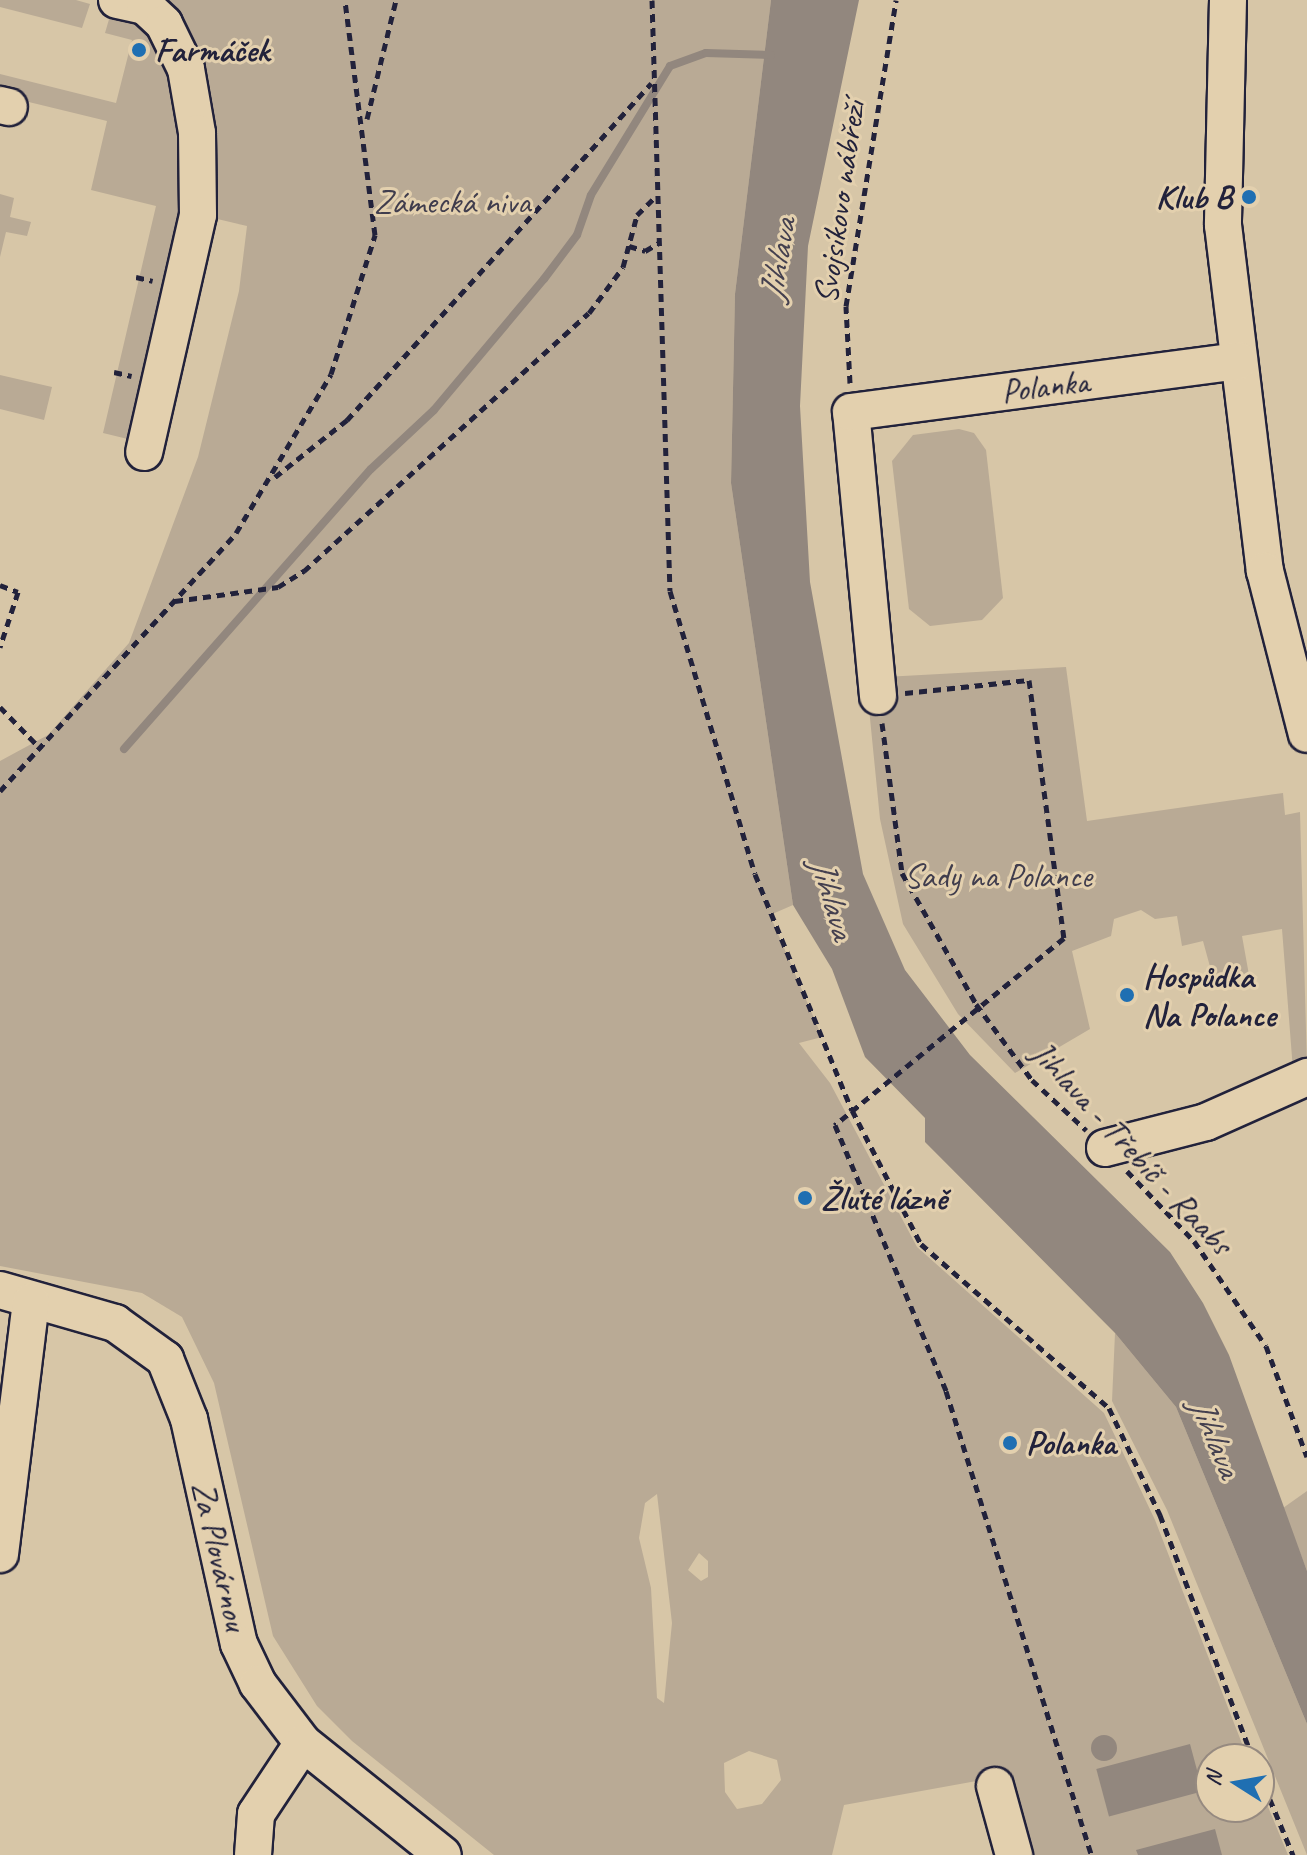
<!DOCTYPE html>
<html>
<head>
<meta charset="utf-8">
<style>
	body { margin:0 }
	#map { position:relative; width:1307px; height:1855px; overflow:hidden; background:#d7c6a7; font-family:Caveat,sans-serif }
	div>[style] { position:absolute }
	.green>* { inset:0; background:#b9aa95 }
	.water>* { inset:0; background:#92877e; transform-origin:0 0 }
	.round { border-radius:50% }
	.stream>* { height:8px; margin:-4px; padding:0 4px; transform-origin:4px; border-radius:4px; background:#92877e }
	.path>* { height:5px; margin-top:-2.5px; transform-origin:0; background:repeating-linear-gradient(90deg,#22223b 0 8px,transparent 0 14px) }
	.roads { filter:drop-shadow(2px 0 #22223b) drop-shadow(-2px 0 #22223b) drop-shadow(0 2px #22223b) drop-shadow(0 -2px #22223b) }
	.minor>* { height:36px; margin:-18px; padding:0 18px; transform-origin:18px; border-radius:18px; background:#e3d0ae }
	.dots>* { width:22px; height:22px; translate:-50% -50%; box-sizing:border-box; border:4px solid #e3d0ae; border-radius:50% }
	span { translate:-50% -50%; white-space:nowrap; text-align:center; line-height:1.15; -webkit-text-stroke:6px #e3d0ae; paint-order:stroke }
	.poi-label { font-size:34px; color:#22223b; font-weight:700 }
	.left { translate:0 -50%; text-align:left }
	.right { translate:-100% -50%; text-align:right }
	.park-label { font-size:34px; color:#403d4d }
	.street-label { font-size:34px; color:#22223b }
	.water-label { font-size:36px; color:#44404f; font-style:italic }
	.north { position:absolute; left:1195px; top:1743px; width:80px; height:80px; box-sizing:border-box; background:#e3d0ae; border:2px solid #968a80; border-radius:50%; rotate:281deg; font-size:22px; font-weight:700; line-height:32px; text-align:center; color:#22223b }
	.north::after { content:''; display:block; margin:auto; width:28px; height:36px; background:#1f6fb2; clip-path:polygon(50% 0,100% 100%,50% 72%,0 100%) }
</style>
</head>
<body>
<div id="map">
	<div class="green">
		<div style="clip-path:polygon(0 0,76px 0,90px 4px,82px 28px,0 7px)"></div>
		<div style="clip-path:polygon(evenodd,165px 0,771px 0,735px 294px,731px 483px,793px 905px,770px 915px,822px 1037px,799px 1043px,830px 1083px,917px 1247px,1104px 1413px,1155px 1520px,1248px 1759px,1211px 1759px,1211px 1807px,1259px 1807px,1259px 1785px,1288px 1855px,1026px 1855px,982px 1780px,844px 1805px,832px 1855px,494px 1855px,352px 1741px,317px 1706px,273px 1636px,214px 1383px,182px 1317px,142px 1293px,0 1266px,0 761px,48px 735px,129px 643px,198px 457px,239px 291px,247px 226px,209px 217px,165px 0,657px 1494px,672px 1623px,664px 1703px,657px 1698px,651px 1588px,639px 1538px,645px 1503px,657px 1494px,165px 0,699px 1553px,708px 1561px,708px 1577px,701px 1581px,688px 1570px,699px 1553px,165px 0,749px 1751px,777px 1760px,781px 1780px,762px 1804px,737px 1809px,725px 1792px,724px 1763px,749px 1751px)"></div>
		<div style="clip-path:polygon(112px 9px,148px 16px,176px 65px,189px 213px,136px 441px,103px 433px,156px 206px,91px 190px,107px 121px,0 95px,0 74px,116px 103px,132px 40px,105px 33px)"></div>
		<div style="clip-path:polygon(0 194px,14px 198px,10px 217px,31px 222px,27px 236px,6px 232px,0 257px)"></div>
		<div style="clip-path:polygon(0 375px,52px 387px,44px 420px,0 409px)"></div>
		<div style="clip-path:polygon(959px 429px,974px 433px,986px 450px,1003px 598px,982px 620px,930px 626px,909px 609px,892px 461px,913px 435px)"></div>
		<div style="clip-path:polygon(1066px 667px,1087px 821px,1283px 793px,1285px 815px,1300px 812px,1307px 1067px,1293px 1070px,1282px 929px,1242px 936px,1249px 975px,1229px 978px,1212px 974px,1203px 941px,1182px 946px,1177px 916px,1155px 919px,1141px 910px,1114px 919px,1111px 936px,1072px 951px,1090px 1029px,1015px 1073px,958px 1014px,903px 924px,880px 819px,866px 678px)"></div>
		<div style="clip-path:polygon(1115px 1333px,1176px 1407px,1307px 1724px,1307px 1855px,1167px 1510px,1112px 1401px)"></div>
		<div style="clip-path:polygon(1307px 1491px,1307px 1571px,1283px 1508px)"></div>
	</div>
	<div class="water">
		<div style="clip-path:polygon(771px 0,859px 0,808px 246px,800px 406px,810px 582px,863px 874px,905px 970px,970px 1055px,1170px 1252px,1203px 1303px,1229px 1355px,1307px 1571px,1307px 1724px,1176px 1407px,1115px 1333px,925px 1142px,925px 1118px,865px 1057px,832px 969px,793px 905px,731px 483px,735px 294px)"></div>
		<div class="round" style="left:1091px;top:1735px;width:26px;height:26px"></div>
		<div style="left:1190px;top:1744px;width:49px;height:97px;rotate:75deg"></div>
		<div style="clip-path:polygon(1215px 1829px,1222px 1855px,1138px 1855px,1136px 1850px)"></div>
	</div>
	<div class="stream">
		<div style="left:124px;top:749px;width:373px;rotate:-48.6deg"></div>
		<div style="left:371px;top:469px;width:86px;rotate:-43.1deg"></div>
		<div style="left:434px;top:410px;width:171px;rotate:-50deg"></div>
		<div style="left:544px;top:279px;width:55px;rotate:-53.1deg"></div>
		<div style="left:577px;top:235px;width:42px;rotate:-70.7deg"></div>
		<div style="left:591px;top:195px;width:151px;rotate:-58.5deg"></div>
		<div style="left:670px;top:66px;width:38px;rotate:-20deg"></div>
		<div style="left:706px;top:53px;width:65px;rotate:1.8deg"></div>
	</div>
	<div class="path">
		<div style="left:652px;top:0;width:591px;rotate:88.26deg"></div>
		<div style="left:670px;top:591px;width:295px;rotate:73.3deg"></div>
		<div style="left:755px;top:874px;width:255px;rotate:67.7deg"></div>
		<div style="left:852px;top:1110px;width:151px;rotate:62.8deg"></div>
		<div style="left:921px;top:1244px;width:249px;rotate:41.1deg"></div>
		<div style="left:1109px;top:1408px;width:119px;rotate:64.5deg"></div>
		<div style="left:1160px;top:1515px;width:261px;rotate:69.1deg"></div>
		<div style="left:367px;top:119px;width:122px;rotate:-76.3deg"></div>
		<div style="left:629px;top:246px;width:17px;rotate:17deg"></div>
		<div style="left:645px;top:251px;width:16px;rotate:-30deg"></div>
		<div style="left:136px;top:277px;width:17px;rotate:13deg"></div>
		<div style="left:114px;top:372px;width:18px;rotate:13deg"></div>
		<div style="left:850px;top:383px;width:77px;rotate:-93deg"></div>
		<div style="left:846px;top:306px;width:310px;rotate:-80.7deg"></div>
		<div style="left:275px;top:477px;width:92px;rotate:-38.4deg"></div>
		<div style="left:347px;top:420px;width:454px;rotate:-47.9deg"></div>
		<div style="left:0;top:585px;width:19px;rotate:21deg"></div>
		<div style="left:18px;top:592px;width:58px;rotate:108.1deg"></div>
		<div style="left:175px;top:601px;width:104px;rotate:-7.7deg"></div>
		<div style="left:278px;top:587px;width:31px;rotate:-32deg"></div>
		<div style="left:304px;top:571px;width:384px;rotate:-42.2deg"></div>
		<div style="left:589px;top:313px;width:57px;rotate:-53.5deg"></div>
		<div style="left:623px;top:267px;width:54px;rotate:-74.9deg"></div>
		<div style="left:637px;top:215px;width:27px;rotate:-45deg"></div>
		<div style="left:905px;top:693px;width:125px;rotate:-6deg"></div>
		<div style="left:1029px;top:680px;width:260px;rotate:82.3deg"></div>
		<div style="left:1064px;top:938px;width:296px;rotate:140.8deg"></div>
		<div style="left:835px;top:1125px;width:288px;rotate:67.3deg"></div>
		<div style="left:946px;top:1391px;width:486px;rotate:72.6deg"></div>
		<div style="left:0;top:707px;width:59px;rotate:45.7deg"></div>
		<div style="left:882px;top:723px;width:151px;rotate:82.4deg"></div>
		<div style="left:902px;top:873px;width:150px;rotate:60.5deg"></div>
		<div style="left:976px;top:1004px;width:94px;rotate:53.6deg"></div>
		<div style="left:1032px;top:1080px;width:74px;rotate:42.8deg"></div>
		<div style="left:0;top:791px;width:350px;rotate:-47.5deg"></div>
		<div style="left:236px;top:533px;width:185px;rotate:-59.1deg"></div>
		<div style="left:331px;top:374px;width:146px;rotate:-72.4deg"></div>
		<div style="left:375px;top:235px;width:237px;rotate:-97.3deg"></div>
		<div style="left:1127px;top:1171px;width:97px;rotate:46.3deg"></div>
		<div style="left:1194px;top:1241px;width:127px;rotate:55.6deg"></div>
		<div style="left:1266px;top:1346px;width:118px;rotate:69.7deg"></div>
		<div style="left:1259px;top:1773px;width:89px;rotate:67.5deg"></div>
	</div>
	<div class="roads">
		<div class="minor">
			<div style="left:117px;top:0;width:29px;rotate:12deg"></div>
			<div style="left:145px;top:6px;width:26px;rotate:43deg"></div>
			<div style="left:164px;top:24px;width:50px;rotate:63.9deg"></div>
			<div style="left:186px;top:69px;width:65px;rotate:80.2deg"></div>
			<div style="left:197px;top:133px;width:82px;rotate:89.3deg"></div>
			<div style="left:198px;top:215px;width:243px;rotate:102.8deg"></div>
			<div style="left:1228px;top:0;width:225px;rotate:91.3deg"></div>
			<div style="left:1223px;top:225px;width:349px;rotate:83.1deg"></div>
			<div style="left:1265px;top:571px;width:168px;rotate:75.6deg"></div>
			<div style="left:0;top:105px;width:9px;rotate:13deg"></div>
			<div style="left:878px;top:696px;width:285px;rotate:-95.4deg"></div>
			<div style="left:851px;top:412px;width:391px;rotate:-7.5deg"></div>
			<div style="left:1105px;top:1148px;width:104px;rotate:-14.4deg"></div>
			<div style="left:1206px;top:1122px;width:111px;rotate:-24deg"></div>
			<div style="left:0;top:1290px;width:120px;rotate:16deg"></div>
			<div style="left:115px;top:1323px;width:62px;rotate:35.8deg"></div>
			<div style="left:165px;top:1359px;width:65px;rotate:68.2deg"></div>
			<div style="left:189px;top:1419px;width:230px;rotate:77.5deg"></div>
			<div style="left:239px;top:1644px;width:44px;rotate:64.6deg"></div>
			<div style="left:258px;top:1684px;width:74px;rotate:52.7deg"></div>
			<div style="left:303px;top:1743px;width:179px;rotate:38.7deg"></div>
			<div style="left:0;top:1554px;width:254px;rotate:-83deg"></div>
			<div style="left:995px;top:1786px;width:72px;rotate:74.6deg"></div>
			<div style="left:253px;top:1855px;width:41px;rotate:-85.8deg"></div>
			<div style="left:256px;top:1814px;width:85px;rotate:-56.5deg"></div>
		</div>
	</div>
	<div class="dots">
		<div style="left:139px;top:50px;background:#1f6fb2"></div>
		<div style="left:1249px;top:197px;background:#1f6fb2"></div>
		<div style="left:1127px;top:995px;background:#1f6fb2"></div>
		<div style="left:805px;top:1198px;background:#1f6fb2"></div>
		<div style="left:1010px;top:1443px;background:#1f6fb2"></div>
	</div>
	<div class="poi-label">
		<span class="left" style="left:155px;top:50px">Farmáček</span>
		<span class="right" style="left:1233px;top:197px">Klub B</span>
		<span class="left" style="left:1143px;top:995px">Hospůdka<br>Na Polance</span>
		<span class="left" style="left:821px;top:1198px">Žluté lázně</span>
		<span class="left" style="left:1026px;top:1443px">Polanka</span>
	</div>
	<div class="park-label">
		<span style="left:452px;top:202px">Zámecká niva</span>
		<span style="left:998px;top:876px">Sady na Polance</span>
	</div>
	<div class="street-label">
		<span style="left:839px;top:202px;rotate:-82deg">Svojsíkovo nábřeží</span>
		<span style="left:1045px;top:386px;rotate:-7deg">Polanka</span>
		<span style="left:1132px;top:1148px;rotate:47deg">Jihlava - Třebíč - Raabs</span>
		<span style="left:220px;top:1556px;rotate:77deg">Za Plovárnou</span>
	</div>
	<div class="water-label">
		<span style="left:778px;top:260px;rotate:-81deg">Jihlava</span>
		<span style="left:832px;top:898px;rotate:73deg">Jihlava</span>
		<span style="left:1215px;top:1437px;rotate:67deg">Jihlava</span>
	</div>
	<div class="north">N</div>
</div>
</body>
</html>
